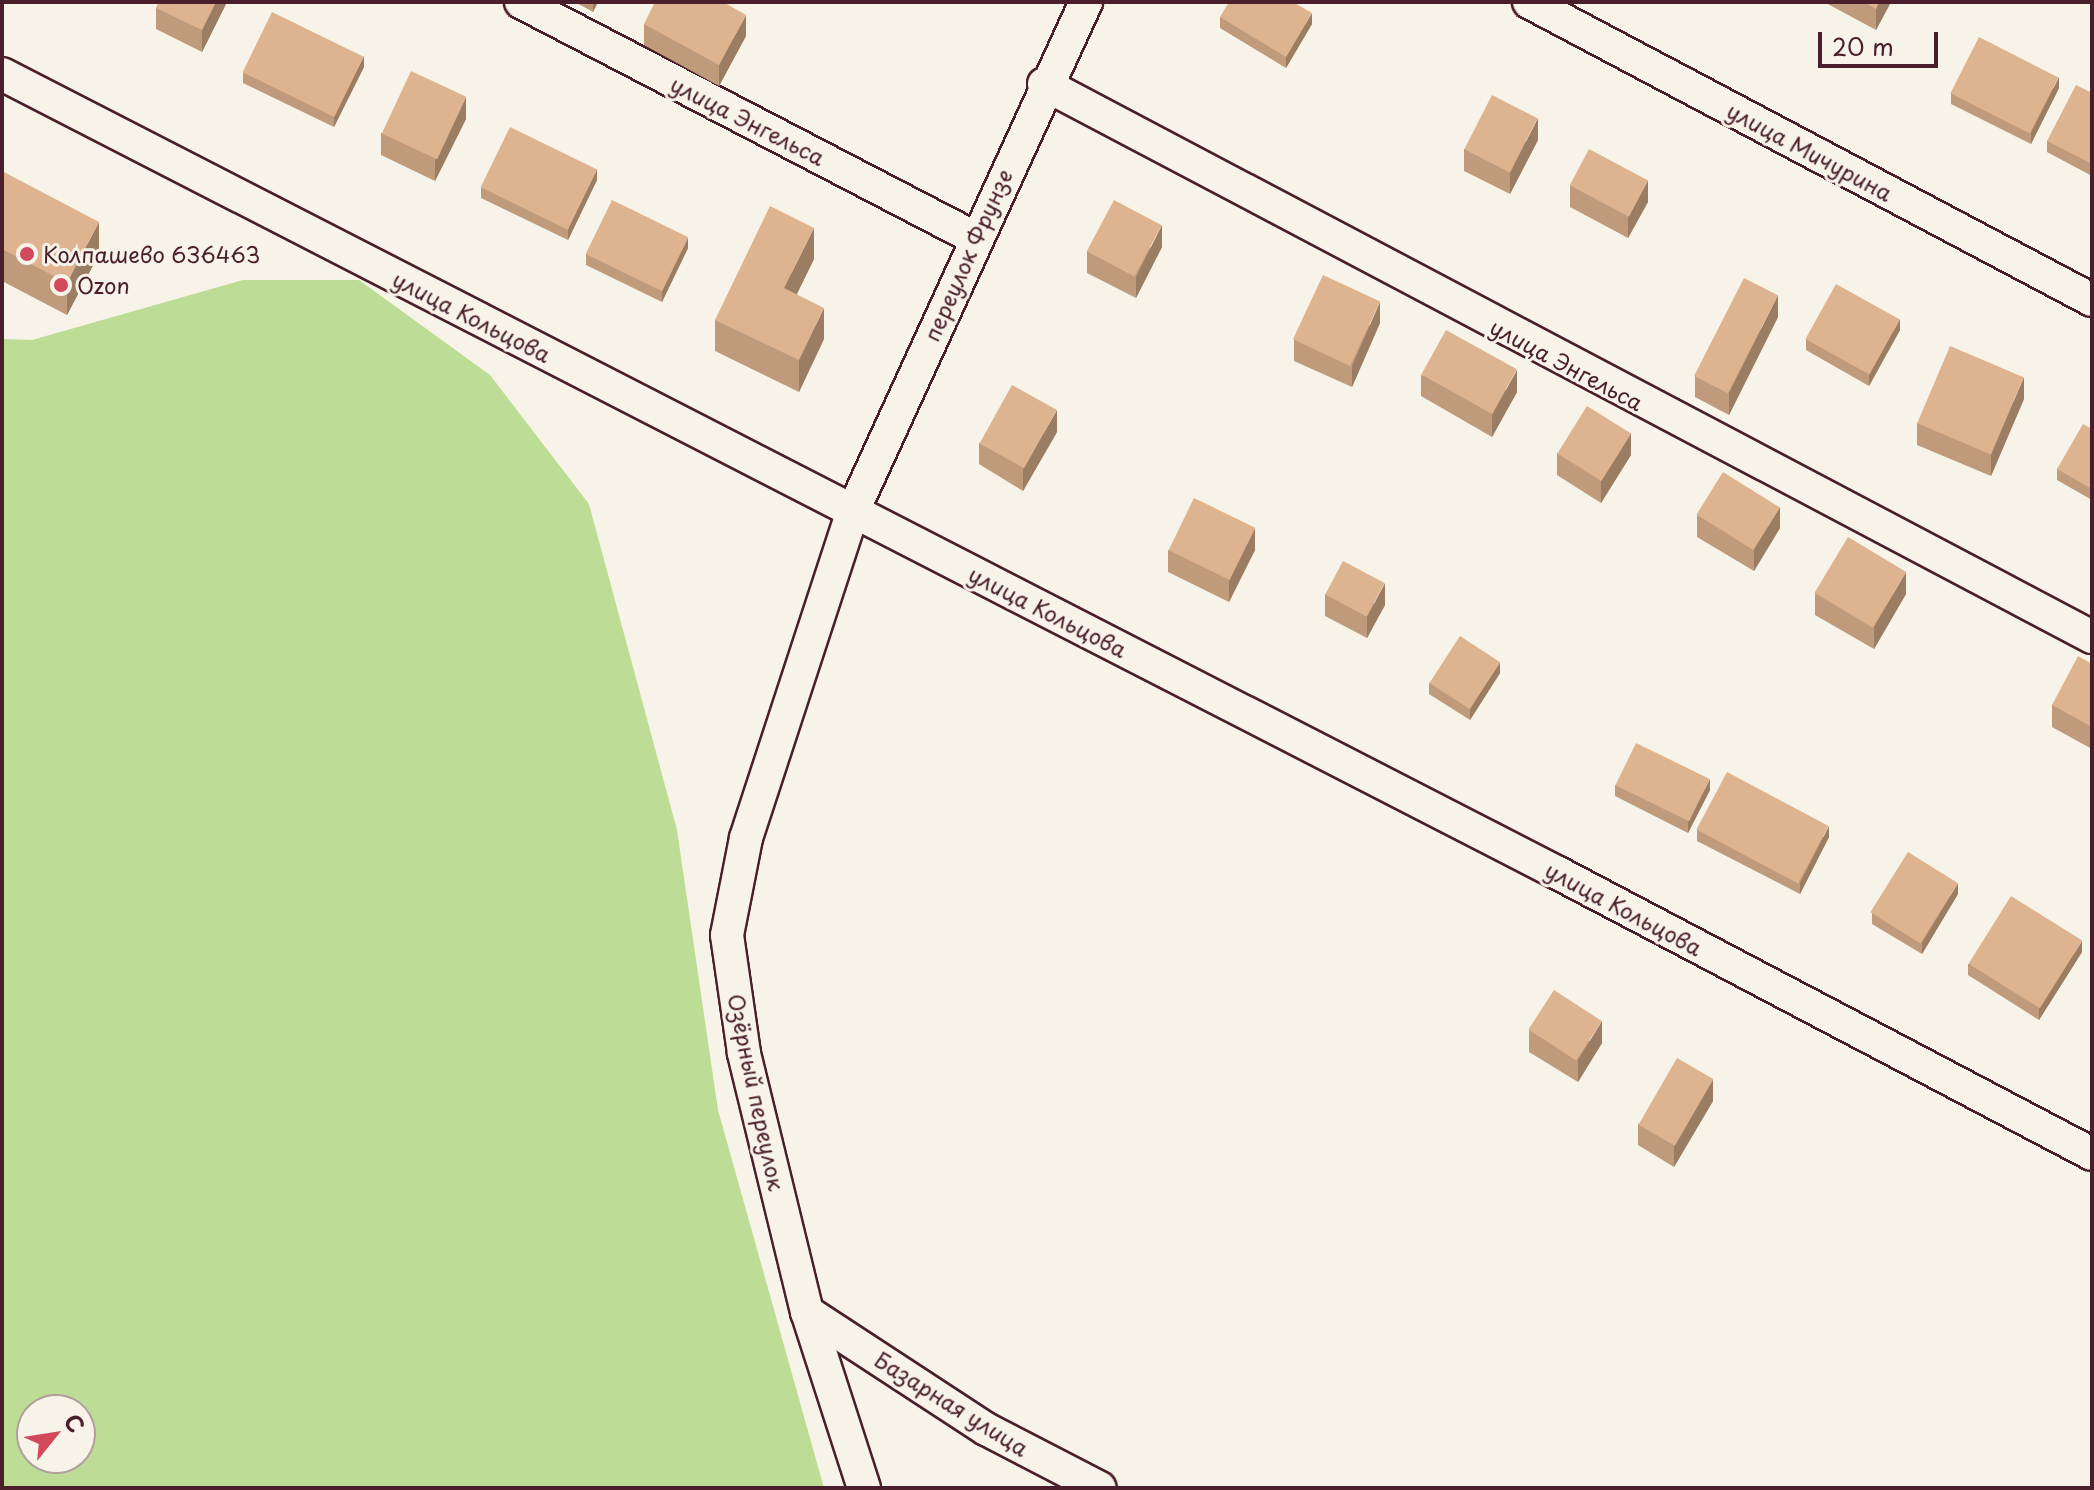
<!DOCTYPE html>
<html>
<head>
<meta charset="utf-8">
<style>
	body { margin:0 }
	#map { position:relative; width:2094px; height:1490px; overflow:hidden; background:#f7f3e8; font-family:"Playpen Sans",sans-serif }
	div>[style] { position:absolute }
	.green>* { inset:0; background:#bddd96 }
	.roads { filter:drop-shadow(2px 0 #4a1f2b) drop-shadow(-2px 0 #4a1f2b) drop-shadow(0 2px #4a1f2b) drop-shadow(0 -2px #4a1f2b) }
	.minor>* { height:32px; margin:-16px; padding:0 16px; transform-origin:16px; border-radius:16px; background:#f7f3e8 }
	.wall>* { inset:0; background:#bf9a7b }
	.shaded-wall>* { inset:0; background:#9b7d64 }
	.building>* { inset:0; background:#deb38f; transform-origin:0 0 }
	.dots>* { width:22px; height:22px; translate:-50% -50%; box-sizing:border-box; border:4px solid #f7f3e8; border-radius:50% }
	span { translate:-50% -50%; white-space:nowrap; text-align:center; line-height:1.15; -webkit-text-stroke:6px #f7f3e8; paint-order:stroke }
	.street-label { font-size:22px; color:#4a1f2b }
	.poi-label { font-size:22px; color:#4a1f2b }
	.left { translate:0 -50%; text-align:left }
	.frame { position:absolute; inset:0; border:4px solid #4a1f2b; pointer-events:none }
	.north { position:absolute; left:16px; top:1394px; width:80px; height:80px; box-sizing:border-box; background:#f7f3e8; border:2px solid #b29e9c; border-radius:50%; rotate:60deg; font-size:22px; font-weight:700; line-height:32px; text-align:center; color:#4a1f2b }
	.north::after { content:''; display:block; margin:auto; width:28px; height:36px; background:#d1495b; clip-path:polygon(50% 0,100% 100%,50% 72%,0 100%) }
	.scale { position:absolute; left:1818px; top:32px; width:120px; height:36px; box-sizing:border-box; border:4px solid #4a1f2b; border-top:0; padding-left:10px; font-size:24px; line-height:28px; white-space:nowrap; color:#4a1f2b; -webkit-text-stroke:6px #f7f3e8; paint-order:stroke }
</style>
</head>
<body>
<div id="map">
	<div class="green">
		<div style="clip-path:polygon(evenodd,243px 280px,359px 280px,490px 375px,589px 504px,677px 830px,718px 1110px,824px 1488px,2px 1488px,2px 339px,32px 340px,243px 280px,32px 1410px,80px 1410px,80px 1458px,32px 1458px,32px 1410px)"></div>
	</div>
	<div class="roads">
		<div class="minor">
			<div style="left:521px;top:2px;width:512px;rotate:27.47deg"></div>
			<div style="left:1529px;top:2px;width:637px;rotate:27.89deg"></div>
			<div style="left:2px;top:74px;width:1749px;rotate:27.18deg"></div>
			<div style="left:1558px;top:873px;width:603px;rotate:27.75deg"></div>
			<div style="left:1044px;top:84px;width:1185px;rotate:27.82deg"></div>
			<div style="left:807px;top:1312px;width:214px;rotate:33.2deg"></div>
			<div style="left:986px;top:1429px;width:128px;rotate:27.4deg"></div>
			<div style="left:864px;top:1488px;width:185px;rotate:-107.9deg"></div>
			<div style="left:807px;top:1312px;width:267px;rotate:-103.7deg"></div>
			<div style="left:744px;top:1053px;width:119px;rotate:-98.2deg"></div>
			<div style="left:727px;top:935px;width:99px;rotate:-78.9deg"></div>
			<div style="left:746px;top:838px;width:344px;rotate:-71.9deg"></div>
			<div style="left:853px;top:511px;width:560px;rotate:-65.4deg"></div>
		</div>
	</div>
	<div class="wall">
		<div style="clip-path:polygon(159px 2px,227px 2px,202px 52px,156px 29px,156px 8px)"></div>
		<div style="clip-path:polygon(575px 2px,598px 2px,593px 12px)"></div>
		<div style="clip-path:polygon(1824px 2px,1891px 2px,1876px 30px)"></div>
		<div style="clip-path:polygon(1220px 17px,1312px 24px,1286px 68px,1220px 28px)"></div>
		<div style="clip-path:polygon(644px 24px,746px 36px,719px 86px,644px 45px)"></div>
		<div style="clip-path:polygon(364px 67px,334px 127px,243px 83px,243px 72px)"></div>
		<div style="clip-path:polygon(2059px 88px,2031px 144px,1951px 104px,1951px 93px)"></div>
		<div style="clip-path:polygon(2092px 93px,2092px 176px,2047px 152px,2047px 141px)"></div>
		<div style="clip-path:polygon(466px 119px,435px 181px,381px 155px,381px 133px)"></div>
		<div style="clip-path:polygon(1538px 140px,1510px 194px,1464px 171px,1464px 149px)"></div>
		<div style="clip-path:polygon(2px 171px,99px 254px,67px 315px,2px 281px)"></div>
		<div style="clip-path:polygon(597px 180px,568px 240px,481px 198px,481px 187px)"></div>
		<div style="clip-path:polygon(1570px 185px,1648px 202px,1628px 238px,1570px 207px)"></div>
		<div style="clip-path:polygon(1162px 247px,1136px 298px,1087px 273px,1087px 251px)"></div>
		<div style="clip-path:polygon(688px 248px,662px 302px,586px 265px,586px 254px)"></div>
		<div style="clip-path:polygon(814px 259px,797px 294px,824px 339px,799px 392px,715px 351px,715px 320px)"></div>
		<div style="clip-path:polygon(1778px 317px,1729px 415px,1695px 397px,1695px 376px)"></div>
		<div style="clip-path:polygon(1380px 323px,1352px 387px,1294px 361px,1294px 340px)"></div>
		<div style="clip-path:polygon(1900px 330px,1869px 386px,1806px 350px,1806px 339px)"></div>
		<div style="clip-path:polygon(1421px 375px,1517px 392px,1492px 437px,1421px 396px)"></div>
		<div style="clip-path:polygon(2024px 399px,1991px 476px,1917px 445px,1917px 423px)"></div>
		<div style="clip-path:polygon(2092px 429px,2092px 500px,2057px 480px,2057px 469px)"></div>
		<div style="clip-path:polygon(1057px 432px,1023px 491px,979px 464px,979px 443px)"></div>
		<div style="clip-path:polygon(1557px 453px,1631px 455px,1601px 503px,1557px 475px)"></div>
		<div style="clip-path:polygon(1697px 515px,1780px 528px,1754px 571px,1697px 537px)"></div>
		<div style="clip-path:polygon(1168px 550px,1255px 550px,1229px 602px,1168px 572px)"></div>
		<div style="clip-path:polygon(1815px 593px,1906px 594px,1874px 649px,1815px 615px)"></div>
		<div style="clip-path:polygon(1325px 594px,1385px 605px,1367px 638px,1325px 616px)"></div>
		<div style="clip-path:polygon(2092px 664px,2092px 749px,2052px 727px,2052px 705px)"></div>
		<div style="clip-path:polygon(1500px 673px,1470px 720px,1429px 694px,1429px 683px)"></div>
		<div style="clip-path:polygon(1615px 785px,1710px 790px,1688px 833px,1615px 796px)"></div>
		<div style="clip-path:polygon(1697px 830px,1829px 837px,1800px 894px,1697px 841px)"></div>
		<div style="clip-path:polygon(1958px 894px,1922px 954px,1872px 924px,1872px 913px)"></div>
		<div style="clip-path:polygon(2082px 952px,2039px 1020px,1968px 975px,1968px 964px)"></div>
		<div style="clip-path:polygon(1529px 1030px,1602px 1043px,1578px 1082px,1529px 1052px)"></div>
		<div style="clip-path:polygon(1713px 1101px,1674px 1167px,1638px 1145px,1638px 1124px)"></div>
	</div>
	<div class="shaded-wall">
		<div style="clip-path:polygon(216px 2px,227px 2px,202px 52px,202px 30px)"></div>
		<div style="clip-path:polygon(593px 2px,598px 2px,593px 12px)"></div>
		<div style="clip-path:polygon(1879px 2px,1891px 2px,1876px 30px,1876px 9px)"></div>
		<div style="clip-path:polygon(1312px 13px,1312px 24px,1286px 68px,1286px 57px)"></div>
		<div style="clip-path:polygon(746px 15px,746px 36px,719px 86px,719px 65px)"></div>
		<div style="clip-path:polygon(364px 56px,364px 67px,334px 127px,334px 116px)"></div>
		<div style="clip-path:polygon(2059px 77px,2059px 88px,2031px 144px,2031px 133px)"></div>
		<div style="clip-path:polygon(466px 97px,466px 119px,435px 181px,435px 160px)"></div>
		<div style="clip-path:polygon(1538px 118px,1538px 140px,1510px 194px,1510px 173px)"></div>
		<div style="clip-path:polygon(597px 169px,597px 180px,568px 240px,568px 229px)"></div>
		<div style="clip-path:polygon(1648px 180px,1648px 202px,1628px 238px,1628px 216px)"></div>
		<div style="clip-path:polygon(99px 222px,99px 254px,67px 315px,67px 283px)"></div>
		<div style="clip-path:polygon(1162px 225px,1162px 247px,1136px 298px,1136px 277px)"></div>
		<div style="clip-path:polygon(814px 228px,814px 259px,784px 320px,784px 288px)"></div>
		<div style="clip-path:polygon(688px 237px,688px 248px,662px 302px,662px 291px)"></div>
		<div style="clip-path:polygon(1778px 295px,1778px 317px,1729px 415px,1729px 393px)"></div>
		<div style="clip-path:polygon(1380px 302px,1380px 323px,1352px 387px,1352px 366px)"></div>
		<div style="clip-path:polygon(824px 308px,824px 339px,799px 392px,799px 360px)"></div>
		<div style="clip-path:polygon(1900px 319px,1900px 330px,1869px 386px,1869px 375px)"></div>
		<div style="clip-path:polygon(1517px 370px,1517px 392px,1492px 437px,1492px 415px)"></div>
		<div style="clip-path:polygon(2024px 377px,2024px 399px,1991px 476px,1991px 455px)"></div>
		<div style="clip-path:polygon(1057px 410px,1057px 432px,1023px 491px,1023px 469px)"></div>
		<div style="clip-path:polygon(1631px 433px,1631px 455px,1601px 503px,1601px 481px)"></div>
		<div style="clip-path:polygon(1780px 507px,1780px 528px,1754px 571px,1754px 549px)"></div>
		<div style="clip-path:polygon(1255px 528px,1255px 550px,1229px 602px,1229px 580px)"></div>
		<div style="clip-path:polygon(1906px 572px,1906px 594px,1874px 649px,1874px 627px)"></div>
		<div style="clip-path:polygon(1385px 583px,1385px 605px,1367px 638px,1367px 617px)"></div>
		<div style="clip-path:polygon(1500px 662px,1500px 673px,1470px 720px,1470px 709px)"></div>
		<div style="clip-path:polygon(1710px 779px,1710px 790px,1688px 833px,1688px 822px)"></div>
		<div style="clip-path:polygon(1829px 826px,1829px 837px,1800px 894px,1800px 883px)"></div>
		<div style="clip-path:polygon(1958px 883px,1958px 894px,1922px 954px,1922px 943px)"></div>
		<div style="clip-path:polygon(2082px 941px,2082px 952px,2039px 1020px,2039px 1009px)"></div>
		<div style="clip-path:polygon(1602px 1021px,1602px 1043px,1578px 1082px,1578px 1060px)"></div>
		<div style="clip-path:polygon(1713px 1079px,1713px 1101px,1674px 1167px,1674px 1145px)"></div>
	</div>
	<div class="building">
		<div style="clip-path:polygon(159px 2px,216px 2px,202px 30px,156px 8px)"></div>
		<div style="clip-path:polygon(655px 2px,723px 2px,746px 15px,719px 65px,644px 24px)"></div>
		<div style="clip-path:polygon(1229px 2px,1293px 2px,1312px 13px,1286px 57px,1220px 17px)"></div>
		<div style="clip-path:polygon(1864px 2px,1879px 2px,1876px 9px)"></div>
		<div style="left:272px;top:12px;width:102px;height:67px;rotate:26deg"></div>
		<div style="left:1979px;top:37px;width:89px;height:63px;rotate:27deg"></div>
		<div style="left:411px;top:71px;width:61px;height:69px;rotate:25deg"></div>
		<div style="clip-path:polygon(2076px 85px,2092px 93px,2092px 164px,2047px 141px)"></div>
		<div style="left:1492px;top:95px;width:51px;height:61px;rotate:27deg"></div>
		<div style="left:510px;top:127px;width:97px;height:67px;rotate:26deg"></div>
		<div style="left:1589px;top:149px;width:67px;height:41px;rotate:28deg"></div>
		<div style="clip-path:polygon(2px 171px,99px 222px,67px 283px,2px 249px)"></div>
		<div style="left:612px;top:200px;width:85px;height:60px;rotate:26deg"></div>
		<div style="left:1114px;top:200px;width:54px;height:58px;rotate:28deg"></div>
		<div style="clip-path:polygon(770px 206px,814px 228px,784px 288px,824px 308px,799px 360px,715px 320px)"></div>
		<div style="left:1323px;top:275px;width:63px;height:71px;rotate:25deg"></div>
		<div style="left:1744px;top:278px;width:38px;height:110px;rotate:27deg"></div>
		<div style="left:1836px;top:284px;width:73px;height:63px;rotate:29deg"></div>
		<div style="left:1446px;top:330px;width:81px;height:51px;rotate:29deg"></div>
		<div style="left:1950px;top:346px;width:80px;height:84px;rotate:23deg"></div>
		<div style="left:1012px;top:385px;width:51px;height:67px;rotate:29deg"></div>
		<div style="left:1587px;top:406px;width:52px;height:56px;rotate:32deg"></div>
		<div style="clip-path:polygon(2083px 424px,2092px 429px,2092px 489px,2057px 469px)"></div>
		<div style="left:1723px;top:472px;width:67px;height:50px;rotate:32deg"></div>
		<div style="left:1194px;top:498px;width:68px;height:58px;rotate:26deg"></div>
		<div style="left:1848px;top:537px;width:68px;height:65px;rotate:31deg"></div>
		<div style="left:1343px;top:561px;width:47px;height:38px;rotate:28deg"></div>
		<div style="left:1460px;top:636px;width:48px;height:56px;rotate:33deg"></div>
		<div style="clip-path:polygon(2078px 656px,2092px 664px,2092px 727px,2052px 705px)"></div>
		<div style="left:1636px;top:743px;width:82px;height:47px;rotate:26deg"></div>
		<div style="left:1727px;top:772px;width:115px;height:65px;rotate:28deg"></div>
		<div style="left:1908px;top:852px;width:59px;height:71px;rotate:32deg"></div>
		<div style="left:2011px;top:896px;width:84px;height:80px;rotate:32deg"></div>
		<div style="left:1554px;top:990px;width:57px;height:47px;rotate:33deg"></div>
		<div style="left:1677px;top:1058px;width:42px;height:77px;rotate:30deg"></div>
	</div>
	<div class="dots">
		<div style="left:27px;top:254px;background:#d1495b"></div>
		<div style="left:61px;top:285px;background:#d1495b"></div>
	</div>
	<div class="street-label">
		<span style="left:748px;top:120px;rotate:27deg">улица Энгельса</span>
		<span style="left:1810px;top:151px;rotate:28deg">улица Мичурина</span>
		<span style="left:967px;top:255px;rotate:-66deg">переулок Фрунзе</span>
		<span style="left:472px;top:316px;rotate:27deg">улица Кольцова</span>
		<span style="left:1567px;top:364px;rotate:28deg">улица Энгельса</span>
		<span style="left:1048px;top:611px;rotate:27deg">улица Кольцова</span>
		<span style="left:1624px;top:908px;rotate:28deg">улица Кольцова</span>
		<span style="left:757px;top:1092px;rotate:78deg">Озёрный переулок</span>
		<span style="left:952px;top:1403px;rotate:32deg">Базарная улица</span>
	</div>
	<div class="poi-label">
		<span class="left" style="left:43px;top:254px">Колпашево 636463</span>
		<span class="left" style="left:77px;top:285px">Ozon</span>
	</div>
	<div class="frame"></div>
	<div class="north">С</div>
	<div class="scale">20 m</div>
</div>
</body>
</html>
